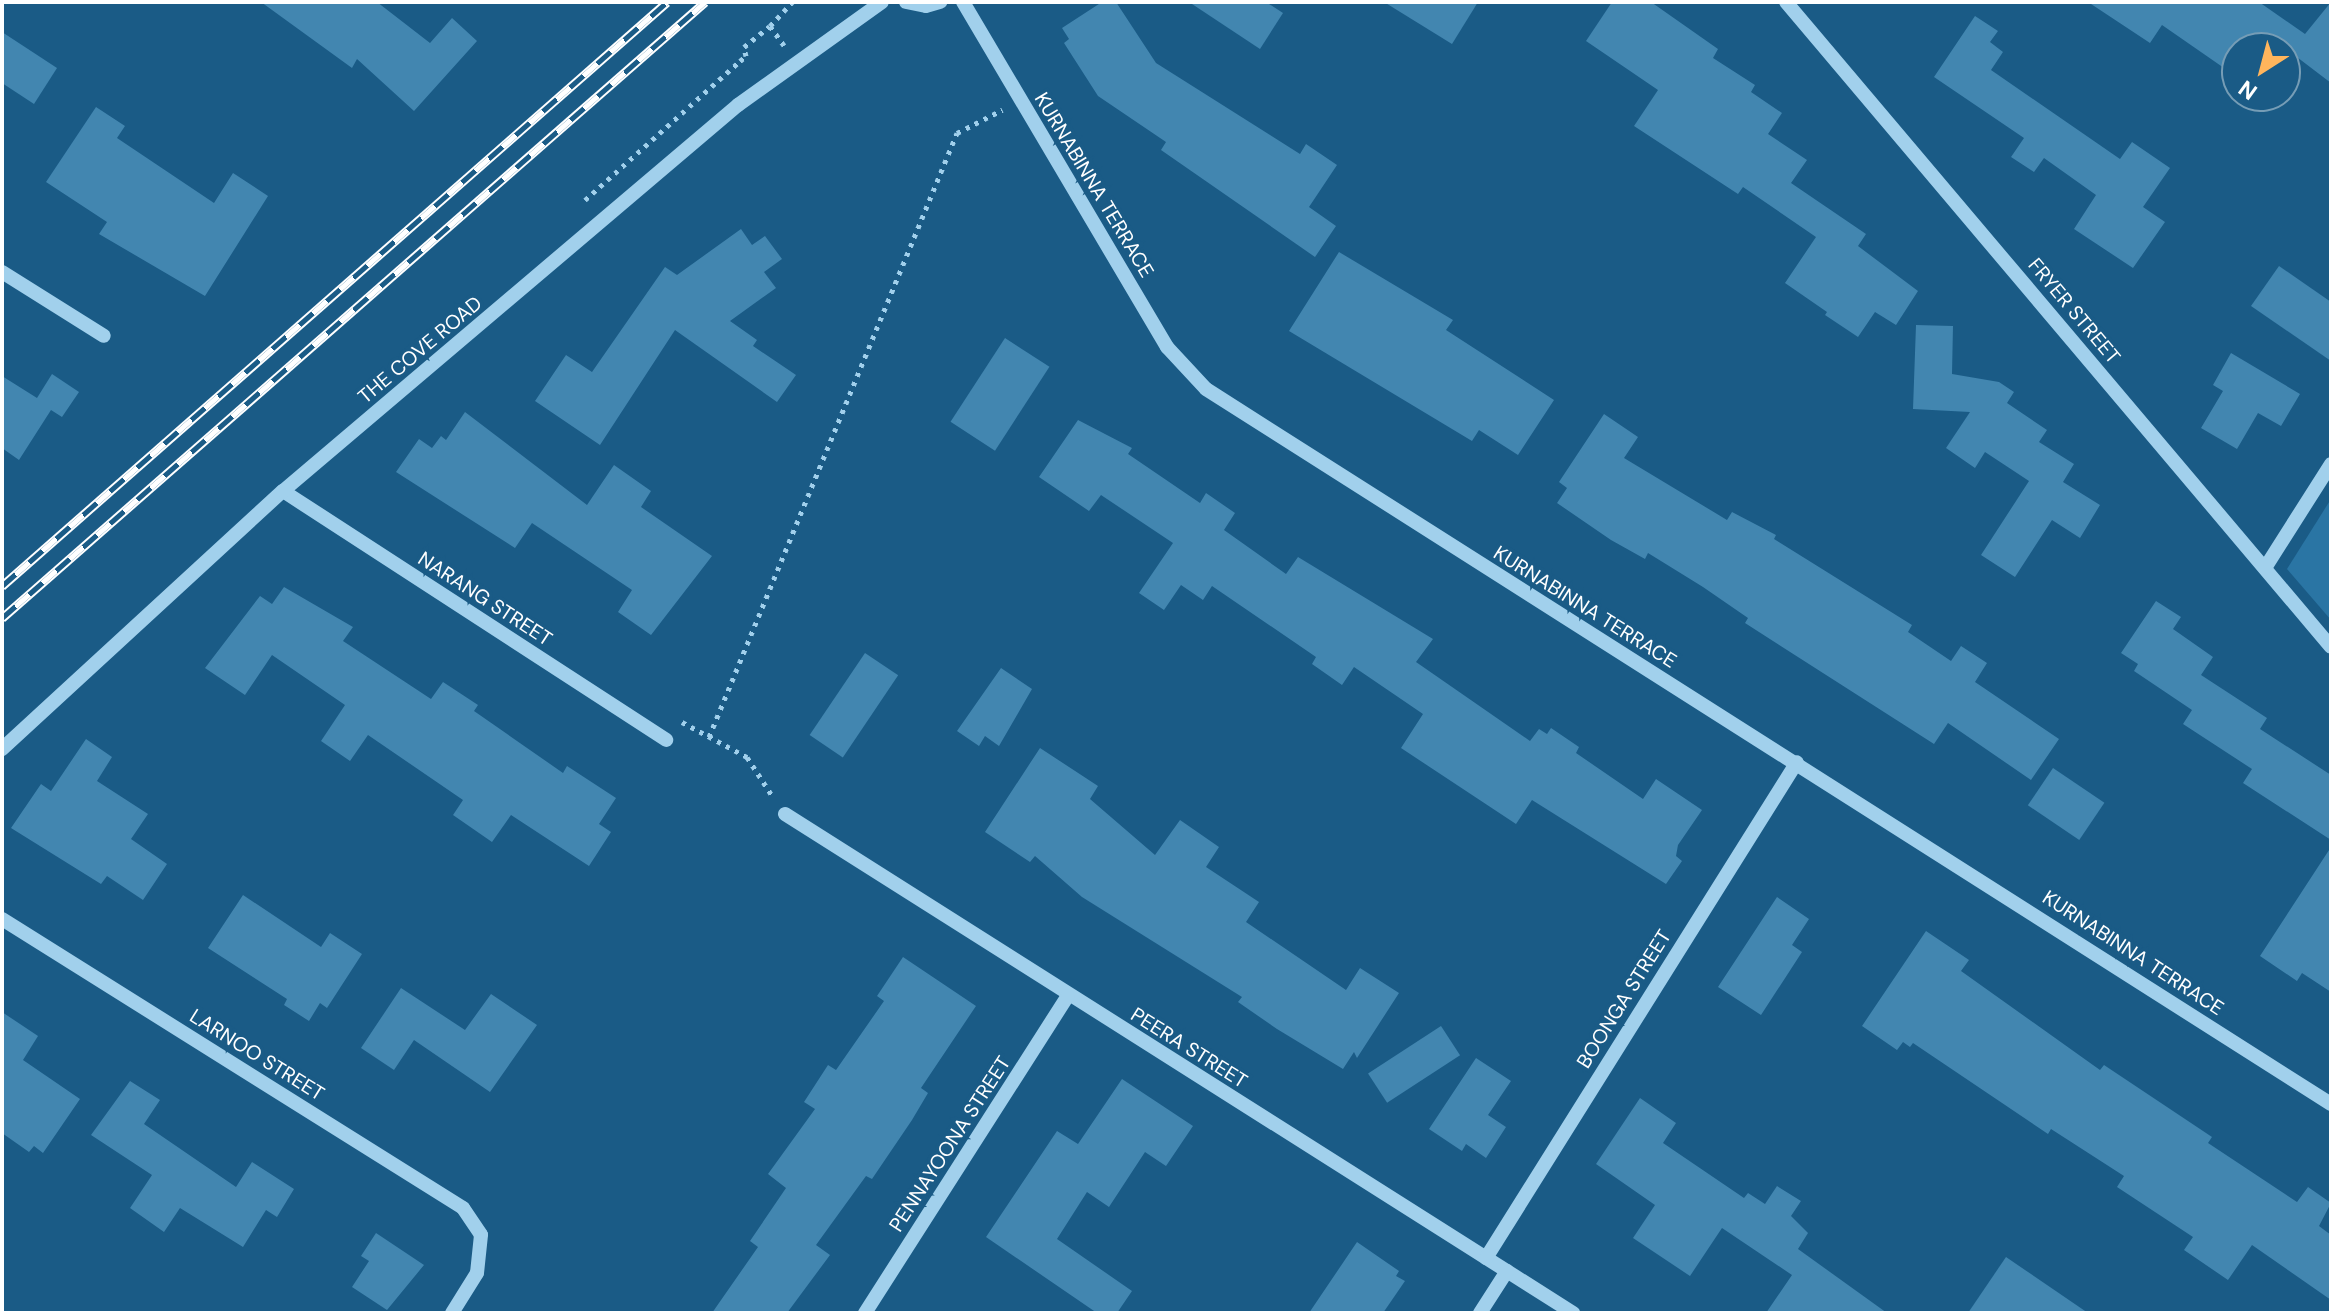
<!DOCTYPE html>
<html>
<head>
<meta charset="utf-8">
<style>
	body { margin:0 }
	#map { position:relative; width:2333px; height:1315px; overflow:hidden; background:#1a5b86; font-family:"DM Sans",sans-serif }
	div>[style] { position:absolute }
	.green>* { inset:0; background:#2a75a4 }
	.building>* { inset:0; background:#4286b0; transform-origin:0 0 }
	.path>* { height:5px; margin-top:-2.5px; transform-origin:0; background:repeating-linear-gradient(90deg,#a1d0ec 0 4px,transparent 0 10px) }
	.minor>* { height:14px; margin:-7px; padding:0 7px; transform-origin:7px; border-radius:7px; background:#a1d0ec }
	.rail>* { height:9px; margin-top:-4.5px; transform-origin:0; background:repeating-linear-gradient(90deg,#1a5b86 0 18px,#fff 0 36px); box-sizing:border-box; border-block:2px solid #fff }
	span { translate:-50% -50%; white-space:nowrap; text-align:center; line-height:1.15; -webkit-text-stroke:7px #1a5b86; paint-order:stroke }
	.street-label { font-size:20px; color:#fff }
	.frame { position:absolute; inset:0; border:4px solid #fff; pointer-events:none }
	.north { position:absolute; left:2221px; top:32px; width:80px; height:80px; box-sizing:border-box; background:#1a5b86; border:2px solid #769db6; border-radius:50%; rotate:216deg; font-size:22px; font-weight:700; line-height:32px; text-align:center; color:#fff }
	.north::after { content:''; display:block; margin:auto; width:28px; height:36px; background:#ffb55c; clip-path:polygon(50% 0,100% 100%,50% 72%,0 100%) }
</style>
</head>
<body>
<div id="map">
	<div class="green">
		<div style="clip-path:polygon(2331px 499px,2331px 620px,2287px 569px)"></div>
	</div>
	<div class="building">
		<div style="clip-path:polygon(261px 2px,377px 2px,430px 43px,452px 18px,477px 41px,414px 111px,357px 59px,352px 68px)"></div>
		<div style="clip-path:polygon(1102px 2px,1116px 2px,1156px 63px,1300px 154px,1306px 144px,1337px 165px,1309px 207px,1336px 226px,1315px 257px,1161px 150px,1166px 142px,1098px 96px,1064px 43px,1069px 39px,1062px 28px)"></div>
		<div style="clip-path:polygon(1189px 2px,1266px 2px,1283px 13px,1260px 49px)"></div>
		<div style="clip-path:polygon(1384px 2px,1478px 2px,1452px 44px)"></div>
		<div style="clip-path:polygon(1612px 2px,1651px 2px,1718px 49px,1713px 58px,1755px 85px,1751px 92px,1782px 113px,1768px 134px,1807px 160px,1791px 183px,1866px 234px,1858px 246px,1918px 291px,1896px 325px,1875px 312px,1858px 337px,1825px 315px,1827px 312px,1785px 283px,1816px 237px,1743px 187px,1738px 194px,1634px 126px,1658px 90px,1586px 41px)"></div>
		<div style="clip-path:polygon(2088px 2px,2259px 2px,2305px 34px,2331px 2px,2331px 83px,2285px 48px,2237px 48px,2224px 68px,2162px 25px,2150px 43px)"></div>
		<div style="clip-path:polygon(1975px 16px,1998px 31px,1990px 42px,2003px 52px,1991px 70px,2120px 159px,2132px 142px,2170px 168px,2143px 207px,2165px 222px,2133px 268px,2074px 229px,2096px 195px,2044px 158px,2034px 172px,2011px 157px,2024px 138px,1934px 77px)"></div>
		<div style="clip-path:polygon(2px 32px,57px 68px,34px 104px,2px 83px)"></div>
		<div style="clip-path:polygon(96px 107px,125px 126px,117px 138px,214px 203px,233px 173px,268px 196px,205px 296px,99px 234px,107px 222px,46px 182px)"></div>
		<div style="clip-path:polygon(741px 229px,752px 245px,765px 236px,782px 259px,764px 272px,776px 288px,730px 321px,757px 340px,753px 346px,796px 375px,777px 402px,675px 330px,600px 445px,535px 401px,566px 355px,592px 372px,665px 267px,677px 275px)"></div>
		<div style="clip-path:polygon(1339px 252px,1453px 320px,1446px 330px,1554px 400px,1518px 455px,1479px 430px,1472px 441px,1289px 331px)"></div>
		<div style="clip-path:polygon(2279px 266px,2331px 302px,2331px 361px,2251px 306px)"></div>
		<div style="clip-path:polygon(1916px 325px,1953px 326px,1952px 374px,1999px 382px,2014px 392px,2007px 403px,2047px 430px,2039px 442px,2074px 464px,2063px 482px,2100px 505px,2080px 538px,2052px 520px,2015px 577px,1981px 555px,2029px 481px,1985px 452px,1975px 468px,1946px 448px,1970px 412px,1913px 409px)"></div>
		<div style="left:1005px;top:338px;width:53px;height:100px;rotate:33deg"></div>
		<div style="clip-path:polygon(2231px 353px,2300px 394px,2281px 426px,2258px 413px,2237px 449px,2201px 428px,2223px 391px,2213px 385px)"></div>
		<div style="clip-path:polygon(52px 374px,79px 392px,62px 417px,51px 410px,19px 460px,2px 448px,2px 376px,37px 398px)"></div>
		<div style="clip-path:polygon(465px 412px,587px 505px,614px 465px,651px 491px,641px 507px,712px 556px,651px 635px,618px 612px,632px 590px,532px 523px,515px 548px,396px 472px,419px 439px,432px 448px,441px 436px,446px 440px)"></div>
		<div style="clip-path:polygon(1604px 414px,1638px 437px,1624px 458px,1727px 520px,1732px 512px,1776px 535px,1774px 539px,1912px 625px,1908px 632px,1951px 661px,1961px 646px,1987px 663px,1975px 682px,2059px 739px,2031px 780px,1948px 723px,1934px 744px,1745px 623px,1748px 618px,1703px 587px,1648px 553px,1645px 559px,1611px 540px,1557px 503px,1567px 488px,1559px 482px)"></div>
		<div style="clip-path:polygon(1078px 420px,1132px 448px,1128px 454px,1200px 503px,1206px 493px,1235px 513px,1224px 530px,1286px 574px,1298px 557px,1433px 639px,1416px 662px,1530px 741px,1539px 729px,1547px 734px,1551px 728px,1579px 747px,1576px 753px,1643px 799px,1656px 779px,1702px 810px,1678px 845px,1676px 856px,1682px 861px,1666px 884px,1532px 800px,1516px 824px,1401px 748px,1423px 714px,1354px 667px,1342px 685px,1312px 664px,1316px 657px,1212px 586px,1203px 600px,1181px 585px,1164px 610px,1139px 593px,1173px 543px,1101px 495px,1089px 511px,1039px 477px)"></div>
		<div style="clip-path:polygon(284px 587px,353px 627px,343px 641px,431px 699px,443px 682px,478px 705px,474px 711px,563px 773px,567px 766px,616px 798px,599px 824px,611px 832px,589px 866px,511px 815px,492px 842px,453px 815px,463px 800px,368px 735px,350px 761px,321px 741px,345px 705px,272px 655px,245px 695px,205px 668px,260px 596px,272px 604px)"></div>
		<div style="clip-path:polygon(2156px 601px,2181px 617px,2173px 629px,2213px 657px,2201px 675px,2267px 718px,2260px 729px,2331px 775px,2331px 840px,2243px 783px,2252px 769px,2183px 724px,2192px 710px,2134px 671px,2138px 664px,2121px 653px)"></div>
		<div style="left:865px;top:653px;width:40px;height:99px;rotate:34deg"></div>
		<div style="clip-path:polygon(1001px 668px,1032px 689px,999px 746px,985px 736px,979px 746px,957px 731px)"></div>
		<div style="clip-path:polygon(86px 739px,112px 757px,97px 781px,148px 814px,131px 839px,167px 864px,143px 900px,107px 876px,101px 884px,11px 828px,41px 784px,51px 791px)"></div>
		<div style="clip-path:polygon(1040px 748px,1098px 786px,1090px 799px,1155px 855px,1180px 820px,1219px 847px,1206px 867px,1259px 902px,1246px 922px,1346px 990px,1360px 968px,1399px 993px,1357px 1058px,1354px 1052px,1343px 1069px,1277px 1029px,1238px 1002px,1242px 997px,1082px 897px,1035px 856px,1030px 862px,985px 832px)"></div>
		<div style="left:2053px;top:768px;width:62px;height:45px;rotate:34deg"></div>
		<div style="clip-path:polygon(2331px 847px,2331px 992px,2302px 973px,2297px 981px,2260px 956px)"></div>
		<div style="clip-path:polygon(243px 895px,321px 947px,330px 933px,362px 954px,327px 1008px,320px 1003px,309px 1021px,284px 1005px,287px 999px,208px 948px)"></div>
		<div style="clip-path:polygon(1777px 897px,1809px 919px,1792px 945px,1802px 952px,1761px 1015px,1718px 987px)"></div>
		<div style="clip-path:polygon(1926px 931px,1969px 960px,1961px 971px,2100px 1070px,2104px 1065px,2212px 1137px,2208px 1143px,2297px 1202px,2308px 1187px,2331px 1203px,2319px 1226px,2331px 1235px,2331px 1300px,2252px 1245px,2228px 1280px,2184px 1250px,2193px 1237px,2117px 1187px,2124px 1176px,2051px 1129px,2048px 1134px,1913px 1043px,1910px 1047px,1903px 1042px,1897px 1050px,1862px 1026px)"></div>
		<div style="clip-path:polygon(903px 957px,976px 1006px,921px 1088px,928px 1093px,912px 1120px,872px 1179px,866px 1176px,816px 1245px,830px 1255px,787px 1313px,712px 1313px,758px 1247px,750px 1241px,786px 1188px,768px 1174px,815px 1109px,804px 1102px,828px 1065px,836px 1070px,884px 1001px,877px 996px)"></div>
		<div style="clip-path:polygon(401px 988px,465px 1030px,491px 994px,537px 1025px,490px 1092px,414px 1040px,394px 1070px,361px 1048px)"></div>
		<div style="clip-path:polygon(2px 1012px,38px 1036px,23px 1060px,80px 1099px,43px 1153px,34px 1146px,29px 1152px,2px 1133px)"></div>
		<div style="left:1441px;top:1026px;width:35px;height:87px;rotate:57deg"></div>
		<div style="clip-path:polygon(1476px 1058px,1511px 1081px,1488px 1115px,1506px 1127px,1486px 1158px,1466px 1144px,1462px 1151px,1429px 1129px)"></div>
		<div style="clip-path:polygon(1122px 1079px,1193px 1126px,1166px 1166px,1145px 1152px,1109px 1207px,1087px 1192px,1057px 1239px,1132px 1291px,1117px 1313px,1097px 1313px,986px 1237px,1057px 1131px,1078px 1144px)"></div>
		<div style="clip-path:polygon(130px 1081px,160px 1100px,144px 1124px,236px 1187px,252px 1162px,294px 1189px,277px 1217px,266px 1210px,243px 1247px,180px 1208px,164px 1232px,130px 1208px,152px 1175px,91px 1135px)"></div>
		<div style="clip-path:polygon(1640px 1098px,1676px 1123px,1663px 1143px,1744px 1198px,1748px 1193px,1765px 1204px,1777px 1186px,1801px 1201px,1791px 1216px,1808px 1233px,1798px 1249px,1887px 1313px,1766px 1313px,1792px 1275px,1722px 1228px,1690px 1276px,1633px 1238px,1655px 1205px,1596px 1164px)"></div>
		<div style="clip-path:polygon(376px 1233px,424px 1265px,387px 1310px,352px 1287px,369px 1261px,361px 1256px)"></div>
		<div style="clip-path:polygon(1357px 1242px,1399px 1271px,1396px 1276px,1405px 1281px,1383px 1313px,1309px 1313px)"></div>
		<div style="clip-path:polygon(2006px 1257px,2088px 1313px,1968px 1313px)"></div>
	</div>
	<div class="path">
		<div style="left:770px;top:26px;width:33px;rotate:-47deg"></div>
		<div style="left:585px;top:200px;width:208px;rotate:-41.9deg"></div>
		<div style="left:740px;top:61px;width:8px;rotate:-40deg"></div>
		<div style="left:746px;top:56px;width:9px;rotate:-103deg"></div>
		<div style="left:744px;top:47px;width:33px;rotate:-39deg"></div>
		<div style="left:770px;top:26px;width:24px;rotate:54deg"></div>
		<div style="left:682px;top:722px;width:74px;rotate:28.3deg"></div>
		<div style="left:747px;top:757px;width:48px;rotate:57deg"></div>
		<div style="left:709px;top:737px;width:653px;rotate:-67.68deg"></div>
		<div style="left:957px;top:133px;width:51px;rotate:-27.1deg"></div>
	</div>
	<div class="minor">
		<div style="left:906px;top:2px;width:20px;rotate:11deg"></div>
		<div style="left:926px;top:6px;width:15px;rotate:-16deg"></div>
		<div style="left:963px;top:2px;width:401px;rotate:59.4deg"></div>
		<div style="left:1167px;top:347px;width:57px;rotate:47.1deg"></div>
		<div style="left:1206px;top:389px;width:1333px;rotate:32.44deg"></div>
		<div style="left:1786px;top:2px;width:844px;rotate:49.8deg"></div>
		<div style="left:2px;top:272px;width:120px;rotate:32.1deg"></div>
		<div style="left:283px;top:491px;width:457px;rotate:33deg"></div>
		<div style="left:2265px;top:568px;width:123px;rotate:-57.6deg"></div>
		<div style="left:2px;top:749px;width:381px;rotate:-42.6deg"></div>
		<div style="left:283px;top:491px;width:597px;rotate:-40.31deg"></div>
		<div style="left:738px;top:105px;width:177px;rotate:-35.6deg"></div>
		<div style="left:785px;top:814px;width:933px;rotate:32.34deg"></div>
		<div style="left:2px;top:919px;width:544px;rotate:32.08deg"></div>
		<div style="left:463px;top:1208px;width:32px;rotate:56deg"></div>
		<div style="left:481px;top:1235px;width:38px;rotate:96deg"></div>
		<div style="left:477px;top:1273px;width:47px;rotate:122deg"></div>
		<div style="left:1486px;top:1258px;width:585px;rotate:-57.91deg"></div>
		<div style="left:865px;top:1313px;width:376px;rotate:-57.4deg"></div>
		<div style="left:1480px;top:1313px;width:50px;rotate:-57.3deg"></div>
	</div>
	<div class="rail">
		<div style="left:2px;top:586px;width:885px;rotate:-41.29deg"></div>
		<div style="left:2px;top:618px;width:935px;rotate:-41.23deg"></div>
	</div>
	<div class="street-label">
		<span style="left:1094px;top:185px;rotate:59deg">KURNABINNA TERRACE</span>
		<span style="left:2074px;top:311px;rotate:50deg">FRYER STREET</span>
		<span style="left:420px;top:350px;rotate:-40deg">THE COVE ROAD</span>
		<span style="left:485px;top:599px;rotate:33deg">NARANG STREET</span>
		<span style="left:1585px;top:607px;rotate:32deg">KURNABINNA TERRACE</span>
		<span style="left:2133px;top:953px;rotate:33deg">KURNABINNA TERRACE</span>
		<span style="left:1624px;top:999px;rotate:-58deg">BOONGA STREET</span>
		<span style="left:1189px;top:1048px;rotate:32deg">PEERA STREET</span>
		<span style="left:257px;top:1055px;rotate:32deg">LARNOO STREET</span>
		<span style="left:950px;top:1144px;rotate:-57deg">PENNAYOONA STREET</span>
	</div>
	<div class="frame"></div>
	<div class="north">N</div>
</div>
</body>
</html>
